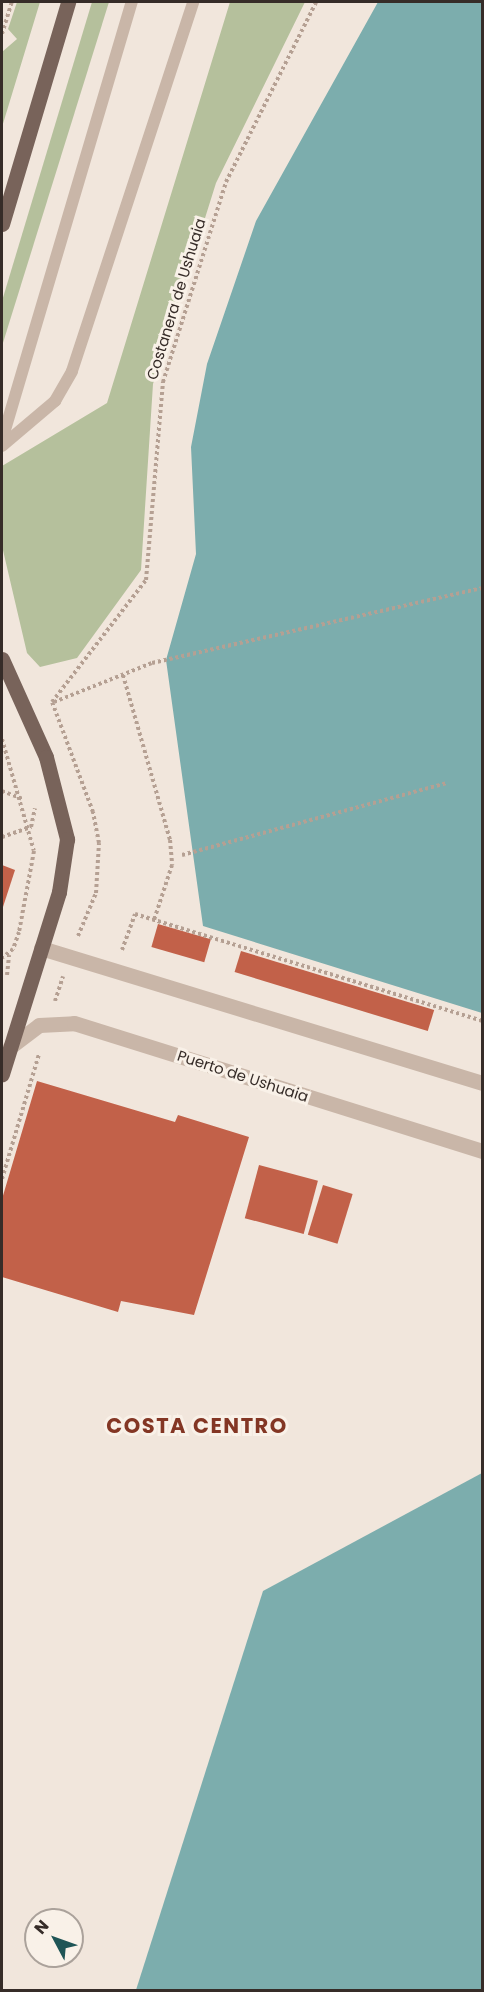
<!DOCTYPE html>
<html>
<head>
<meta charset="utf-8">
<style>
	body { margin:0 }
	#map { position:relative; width:484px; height:1992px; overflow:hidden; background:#f1e6dc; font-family:Poppins,sans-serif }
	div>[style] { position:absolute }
	.green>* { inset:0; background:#b5c09c }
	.water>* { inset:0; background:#7cadad }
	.pier>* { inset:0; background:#f1e6dc; transform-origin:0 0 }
	.building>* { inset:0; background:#c26149; transform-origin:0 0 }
	.path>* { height:4px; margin-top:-2px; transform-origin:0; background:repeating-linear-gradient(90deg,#b5a093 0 3px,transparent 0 6px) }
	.lane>* { height:12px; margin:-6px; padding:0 6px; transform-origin:6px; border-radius:6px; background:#c9b6a8 }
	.street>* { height:15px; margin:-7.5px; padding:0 7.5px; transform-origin:7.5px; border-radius:7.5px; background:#c9b6a8 }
	.primary>* { height:15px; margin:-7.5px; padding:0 7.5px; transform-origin:7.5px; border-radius:7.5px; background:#78635a }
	span { translate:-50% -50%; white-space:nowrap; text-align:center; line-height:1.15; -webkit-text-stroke:6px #f9f1e8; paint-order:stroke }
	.street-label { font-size:15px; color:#362c28 }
	.district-label { font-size:21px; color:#833624; font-weight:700; letter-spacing:1.5px }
	.frame { position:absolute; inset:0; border:3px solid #362c28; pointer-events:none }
	.north { position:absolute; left:24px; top:1908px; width:60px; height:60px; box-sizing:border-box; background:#f9f1e8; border:2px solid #aba29b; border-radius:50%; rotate:311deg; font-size:16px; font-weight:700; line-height:24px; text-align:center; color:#362c28 }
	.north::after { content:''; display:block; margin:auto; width:21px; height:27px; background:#1f5556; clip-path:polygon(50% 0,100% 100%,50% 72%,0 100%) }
</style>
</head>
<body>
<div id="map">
	<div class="green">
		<div style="clip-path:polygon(17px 2px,40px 2px,2px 127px,2px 52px,17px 39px,8px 29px)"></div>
		<div style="clip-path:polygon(92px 2px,109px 2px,2px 346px,2px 301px)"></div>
		<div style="clip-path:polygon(230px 2px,305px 2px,216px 183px,153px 384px,141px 570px,77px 658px,40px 667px,27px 653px,2px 546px,2px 466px,107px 403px)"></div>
	</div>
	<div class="water">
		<div style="clip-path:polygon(378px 2px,482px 2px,482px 1013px,203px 926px,166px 660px,196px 554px,191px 447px,207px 364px,256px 221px)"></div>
		<div style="clip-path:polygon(482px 1473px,482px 1990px,136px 1990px,263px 1591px)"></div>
	</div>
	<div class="pier">
		<div style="left:482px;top:1470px;width:3px;height:247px;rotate:90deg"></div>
	</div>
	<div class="building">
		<div style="clip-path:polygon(2px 865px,15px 870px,2px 910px)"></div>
		<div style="left:158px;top:924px;width:55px;height:24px;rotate:16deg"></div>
		<div style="left:241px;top:951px;width:202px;height:22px;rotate:17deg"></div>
		<div style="clip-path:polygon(37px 1081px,175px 1122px,178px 1115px,249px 1137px,194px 1315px,121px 1301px,118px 1312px,2px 1277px,2px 1199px)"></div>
		<div style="left:259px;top:1165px;width:61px;height:55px;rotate:15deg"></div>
		<div style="left:323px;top:1185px;width:31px;height:52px;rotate:17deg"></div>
	</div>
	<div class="path">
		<div style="left:2px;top:34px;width:34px;rotate:-73deg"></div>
		<div style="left:123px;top:675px;width:172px;rotate:74.1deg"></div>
		<div style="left:170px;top:840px;width:25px;rotate:85deg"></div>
		<div style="left:172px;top:865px;width:58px;rotate:108.1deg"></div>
		<div style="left:54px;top:702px;width:105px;rotate:-21.7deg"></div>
		<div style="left:152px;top:663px;width:338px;rotate:-12.8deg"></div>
		<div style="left:2px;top:739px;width:116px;rotate:74.1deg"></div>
		<div style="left:34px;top:851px;width:82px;rotate:100.5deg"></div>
		<div style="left:19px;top:932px;width:18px;rotate:109deg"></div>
		<div style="left:13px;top:949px;width:14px;rotate:141deg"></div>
		<div style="left:2px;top:791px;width:22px;rotate:21deg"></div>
		<div style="left:2px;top:837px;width:31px;rotate:-19deg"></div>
		<div style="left:31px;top:827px;width:19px;rotate:-78deg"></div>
		<div style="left:182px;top:855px;width:275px;rotate:-15.2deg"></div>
		<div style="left:78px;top:936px;width:47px;rotate:-67.3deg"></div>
		<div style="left:96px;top:893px;width:50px;rotate:-86.6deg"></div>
		<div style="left:99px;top:843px;width:32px;rotate:-101deg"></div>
		<div style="left:93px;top:812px;width:117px;rotate:-110.4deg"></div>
		<div style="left:52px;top:702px;width:154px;rotate:-52.4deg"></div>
		<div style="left:146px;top:580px;width:199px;rotate:-85.1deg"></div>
		<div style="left:163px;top:382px;width:210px;rotate:-72.5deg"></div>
		<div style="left:226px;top:182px;width:201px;rotate:-63.4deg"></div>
		<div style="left:122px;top:950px;width:38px;rotate:-70deg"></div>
		<div style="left:135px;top:914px;width:363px;rotate:17.1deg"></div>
		<div style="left:7px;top:975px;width:20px;rotate:-84deg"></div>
		<div style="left:55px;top:1001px;width:26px;rotate:-72deg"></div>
		<div style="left:2px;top:1179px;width:130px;rotate:-73.5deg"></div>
	</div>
	<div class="lane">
		<div style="left:2px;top:440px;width:457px;rotate:-73.5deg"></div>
		<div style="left:2px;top:446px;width:70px;rotate:-40.3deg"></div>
		<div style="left:55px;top:401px;width:34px;rotate:-60deg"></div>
		<div style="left:72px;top:371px;width:388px;rotate:-71.8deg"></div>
	</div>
	<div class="street">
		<div style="left:41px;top:948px;width:461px;rotate:17deg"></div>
		<div style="left:10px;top:1047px;width:36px;rotate:-37deg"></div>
		<div style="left:39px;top:1025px;width:35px;rotate:-3deg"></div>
		<div style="left:74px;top:1023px;width:428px;rotate:17.4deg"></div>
	</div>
	<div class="primary">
		<div style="left:2px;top:224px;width:232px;rotate:-73.4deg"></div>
		<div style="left:2px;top:659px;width:107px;rotate:65.8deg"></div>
		<div style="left:46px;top:757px;width:85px;rotate:75.6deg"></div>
		<div style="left:67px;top:839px;width:54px;rotate:98.6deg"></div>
		<div style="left:59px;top:892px;width:191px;rotate:107.4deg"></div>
	</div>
	<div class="street-label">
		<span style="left:176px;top:299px;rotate:-73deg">Costanera de Ushuaia</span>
		<span style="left:243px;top:1076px;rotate:18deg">Puerto de Ushuaia</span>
	</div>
	<div class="district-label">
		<span style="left:197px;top:1426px">COSTA CENTRO</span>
	</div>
	<div class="frame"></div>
	<div class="north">N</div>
</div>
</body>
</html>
